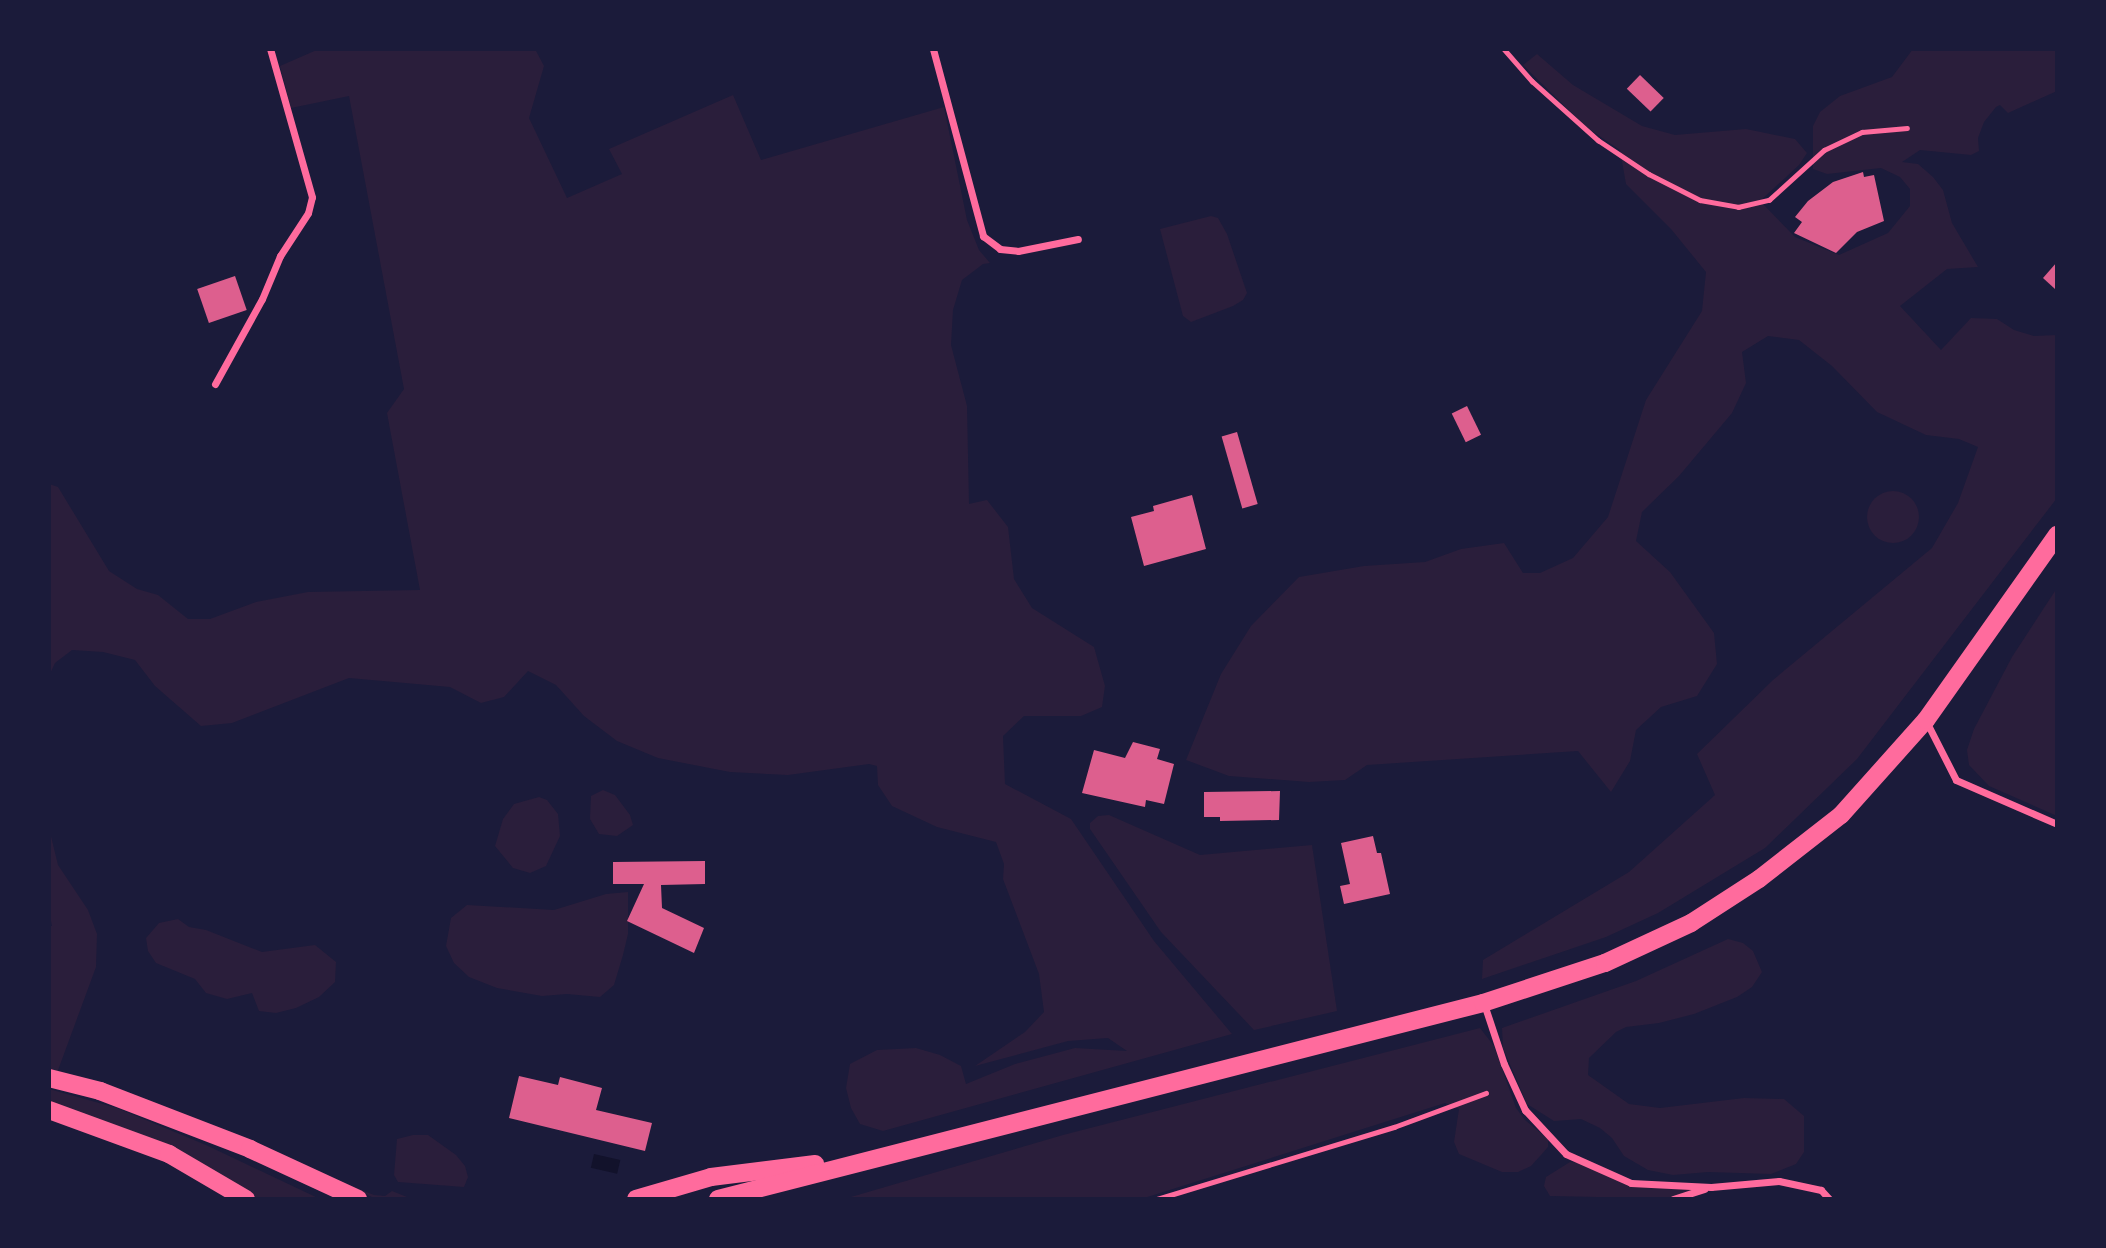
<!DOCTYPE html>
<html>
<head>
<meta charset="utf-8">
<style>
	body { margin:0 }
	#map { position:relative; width:2106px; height:1248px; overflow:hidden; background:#1b1b3a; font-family:"Fira Sans Condensed",sans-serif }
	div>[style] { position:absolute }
	.green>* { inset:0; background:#2a1e3b }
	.round { border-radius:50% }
	.water>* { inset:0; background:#12122b; transform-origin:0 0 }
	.building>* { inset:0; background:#dd5f8e; transform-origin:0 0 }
	.path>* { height:4.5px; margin:-2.25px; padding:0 2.25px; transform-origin:2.25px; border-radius:2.25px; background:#ff6b9d }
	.minor>* { height:7px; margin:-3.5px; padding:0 3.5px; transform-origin:3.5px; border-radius:3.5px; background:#ff6b9d }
	.primary>* { height:18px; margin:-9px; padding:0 9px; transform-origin:9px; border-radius:9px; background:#ff6b9d }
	span { translate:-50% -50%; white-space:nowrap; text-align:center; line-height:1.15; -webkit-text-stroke:5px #1b1b3a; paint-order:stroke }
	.frame { position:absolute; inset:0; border:51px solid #1b1b3a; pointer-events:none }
</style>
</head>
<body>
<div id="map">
	<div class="green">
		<div style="clip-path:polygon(319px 49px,535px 49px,544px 66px,529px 118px,567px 198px,622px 174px,609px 149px,733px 95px,761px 160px,944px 107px,967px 220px,979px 250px,990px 263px,983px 264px,962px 280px,953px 310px,951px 345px,967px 406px,969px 504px,987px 500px,1008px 527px,1014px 579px,1032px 608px,1094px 647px,1105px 686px,1102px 707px,1081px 716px,1024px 716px,1003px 736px,1005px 784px,1071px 819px,1154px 941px,1232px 1034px,883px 1131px,860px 1124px,851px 1108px,846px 1088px,850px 1064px,877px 1050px,916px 1048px,940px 1055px,961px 1066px,966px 1084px,1015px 1064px,1075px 1048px,1127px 1051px,1108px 1038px,1068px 1041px,975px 1066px,1025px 1032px,1044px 1012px,1039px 974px,1003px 879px,1004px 864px,996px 842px,937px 827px,892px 806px,878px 785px,877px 766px,869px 764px,788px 775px,730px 772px,658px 758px,617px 741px,584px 716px,556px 685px,528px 671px,504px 697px,481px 703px,450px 687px,349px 678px,232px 723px,201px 726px,155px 686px,135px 660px,103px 652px,72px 650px,55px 663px,49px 676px,49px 484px,58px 487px,109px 571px,137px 589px,158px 595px,188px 619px,210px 619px,256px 602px,308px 592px,420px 590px,387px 413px,404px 389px,349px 96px,291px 108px,280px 66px)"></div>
		<div style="clip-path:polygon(1913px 49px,2057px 49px,2057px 91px,2008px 113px,2000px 105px,1996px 107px,1984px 122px,1978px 138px,1979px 151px,1971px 155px,1920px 150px,1902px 162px,1918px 164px,1933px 177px,1943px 190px,1952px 223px,1978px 267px,1947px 269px,1900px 306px,1941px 350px,1971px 318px,1997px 319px,2014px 330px,2034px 336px,2057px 335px,2057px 498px,1857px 759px,1765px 848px,1658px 913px,1606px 937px,1482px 979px,1483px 960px,1629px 872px,1715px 795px,1697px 754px,1773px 680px,1932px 548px,1958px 503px,1978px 447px,1959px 439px,1926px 435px,1877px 412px,1832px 366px,1799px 340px,1768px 336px,1742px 352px,1746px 383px,1732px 413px,1679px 476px,1642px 512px,1636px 541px,1670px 572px,1714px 633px,1717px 664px,1697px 696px,1661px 707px,1636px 730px,1630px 761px,1611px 792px,1578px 751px,1367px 765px,1345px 780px,1309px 782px,1229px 776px,1186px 760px,1221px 674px,1251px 626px,1299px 577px,1364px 566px,1425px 562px,1461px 549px,1504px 543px,1523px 573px,1540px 573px,1573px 558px,1608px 517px,1646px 400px,1702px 311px,1706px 272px,1671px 229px,1626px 184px,1620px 150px,1586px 127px,1523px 65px,1537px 54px,1573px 85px,1642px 126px,1675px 135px,1746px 129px,1795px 139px,1807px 153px,1799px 165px,1760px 201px,1795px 237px,1839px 255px,1888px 233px,1910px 206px,1910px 189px,1900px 177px,1881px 168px,1827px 174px,1813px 169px,1813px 126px,1820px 112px,1840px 96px,1892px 77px)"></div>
		<div style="clip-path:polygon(1211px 216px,1218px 218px,1227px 234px,1247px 293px,1243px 300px,1233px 306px,1191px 322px,1183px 316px,1160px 229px)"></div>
		<div class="round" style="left:1867px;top:491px;width:52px;height:52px"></div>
		<div style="clip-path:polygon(2057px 588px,2057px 816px,1989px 786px,1969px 765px,1967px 750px,1974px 729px,2012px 657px)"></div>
		<div style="clip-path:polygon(603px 790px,615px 795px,630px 815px,633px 825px,617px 836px,599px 834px,590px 819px,591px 796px)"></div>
		<div style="clip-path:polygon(539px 797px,547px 800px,558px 814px,560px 836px,546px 866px,530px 873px,513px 868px,495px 846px,503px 819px,514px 804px)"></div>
		<div style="clip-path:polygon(1109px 815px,1200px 855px,1312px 845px,1337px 1011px,1254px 1030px,1161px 932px,1090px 829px,1090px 823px,1098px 816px)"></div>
		<div style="clip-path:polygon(49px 828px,58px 865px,88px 910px,97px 934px,96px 967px,57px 1073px,49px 1071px,49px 926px,52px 926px,49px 911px)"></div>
		<div style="clip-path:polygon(628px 892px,628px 934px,623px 955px,614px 985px,600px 997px,567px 994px,542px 996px,497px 988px,469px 977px,454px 963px,446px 946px,451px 918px,467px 905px,554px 910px,606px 894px)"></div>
		<div style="clip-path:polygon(178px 919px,189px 927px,206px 930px,262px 952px,315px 945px,336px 962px,335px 982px,319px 997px,296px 1008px,276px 1013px,259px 1011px,252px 993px,227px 999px,206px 993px,195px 979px,156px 963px,148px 951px,146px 938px,159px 923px)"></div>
		<div style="clip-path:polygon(1728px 939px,1743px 943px,1753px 951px,1762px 972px,1752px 987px,1737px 997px,1694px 1014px,1659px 1023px,1626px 1027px,1616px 1032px,1589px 1058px,1588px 1075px,1629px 1104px,1660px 1108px,1744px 1098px,1784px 1099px,1804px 1116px,1804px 1152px,1796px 1164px,1771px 1174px,1708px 1172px,1673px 1175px,1648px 1170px,1624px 1156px,1612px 1138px,1600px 1128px,1581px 1119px,1554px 1121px,1527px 1104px,1503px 1048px,1502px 1028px,1636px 981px)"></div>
		<div style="clip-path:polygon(1480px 1028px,1494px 1046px,1516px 1108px,1525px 1120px,1548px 1139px,1548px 1147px,1541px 1155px,1531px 1166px,1518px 1172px,1502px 1172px,1459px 1154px,1454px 1142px,1459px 1109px,1445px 1103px,1141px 1199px,844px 1199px,1063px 1135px)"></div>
		<div style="clip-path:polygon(49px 1089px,117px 1108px,206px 1145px,320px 1199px,252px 1199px,49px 1102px)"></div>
		<div style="clip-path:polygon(413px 1135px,428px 1135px,456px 1155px,465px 1166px,468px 1177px,464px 1187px,398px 1182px,394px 1175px,397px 1139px)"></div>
		<div style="clip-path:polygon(1570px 1162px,1585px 1163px,1623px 1180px,1688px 1185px,1696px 1191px,1694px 1199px,1550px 1196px,1544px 1186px,1546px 1177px)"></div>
		<div style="clip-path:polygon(327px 1176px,374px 1195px,385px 1196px,392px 1191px,412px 1199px,376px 1199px)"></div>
	</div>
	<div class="water">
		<div style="left:594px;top:1154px;width:27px;height:14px;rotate:13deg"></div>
	</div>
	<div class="building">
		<div style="left:1640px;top:75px;width:33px;height:19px;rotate:44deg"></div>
		<div style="clip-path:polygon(1863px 172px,1864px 177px,1874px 175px,1884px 221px,1857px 232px,1836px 253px,1794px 233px,1802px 222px,1795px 217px,1808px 201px,1833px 182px)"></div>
		<div style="clip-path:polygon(2057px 262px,2057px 287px,2055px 289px,2043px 278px)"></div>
		<div style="left:235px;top:276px;width:36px;height:40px;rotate:71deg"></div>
		<div style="left:1467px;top:406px;width:32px;height:17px;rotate:64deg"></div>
		<div style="left:1237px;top:432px;width:75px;height:16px;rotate:74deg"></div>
		<div style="clip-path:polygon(1192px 495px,1206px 549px,1144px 566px,1131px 517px,1154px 511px,1153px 506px)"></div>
		<div style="clip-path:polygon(1133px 742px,1160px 749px,1157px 759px,1174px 764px,1164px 804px,1146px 800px,1145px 807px,1082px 793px,1094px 750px,1125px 758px)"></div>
		<div style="clip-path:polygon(1280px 791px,1279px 820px,1220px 821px,1220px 817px,1204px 817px,1204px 792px)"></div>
		<div style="clip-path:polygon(1373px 836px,1377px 853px,1381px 853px,1390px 894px,1344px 904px,1340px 886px,1350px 884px,1341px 843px)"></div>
		<div style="clip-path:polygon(705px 861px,705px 884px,661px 885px,662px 908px,704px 928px,694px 953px,627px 921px,644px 884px,613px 884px,613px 862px)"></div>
		<div style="clip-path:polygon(519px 1076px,558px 1085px,560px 1077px,602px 1088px,596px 1110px,652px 1123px,645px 1151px,509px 1118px)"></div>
	</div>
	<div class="path">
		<div style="left:1504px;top:49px;width:43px;rotate:48.8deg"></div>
		<div style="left:1532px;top:81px;width:89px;rotate:41.8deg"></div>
		<div style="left:1598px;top:140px;width:61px;rotate:33.7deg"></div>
		<div style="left:1649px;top:174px;width:57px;rotate:27deg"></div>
		<div style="left:1700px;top:200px;width:39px;rotate:10deg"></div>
		<div style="left:1738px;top:207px;width:32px;rotate:-13deg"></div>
		<div style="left:1769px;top:200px;width:74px;rotate:-42.3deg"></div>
		<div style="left:1824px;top:150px;width:42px;rotate:-25.3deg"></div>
		<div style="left:1862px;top:132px;width:45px;rotate:-5.1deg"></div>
		<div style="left:1157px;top:1199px;width:248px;rotate:-16.9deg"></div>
		<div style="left:1394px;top:1127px;width:98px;rotate:-20.3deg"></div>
	</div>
	<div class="minor">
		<div style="left:933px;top:49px;width:194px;rotate:75deg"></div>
		<div style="left:983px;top:236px;width:21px;rotate:37deg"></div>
		<div style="left:1000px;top:249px;width:18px;rotate:6deg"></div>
		<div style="left:1018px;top:251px;width:61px;rotate:-11.3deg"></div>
		<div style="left:215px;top:384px;width:97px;rotate:-61.1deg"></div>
		<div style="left:262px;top:299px;width:47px;rotate:-67.3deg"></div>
		<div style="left:280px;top:256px;width:51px;rotate:-56.9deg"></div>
		<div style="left:308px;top:213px;width:16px;rotate:-76deg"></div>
		<div style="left:312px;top:197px;width:154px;rotate:-105.8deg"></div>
		<div style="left:1926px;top:721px;width:66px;rotate:63deg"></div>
		<div style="left:1956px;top:780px;width:110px;rotate:23.5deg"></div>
		<div style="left:1484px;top:1004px;width:63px;rotate:71.6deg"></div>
		<div style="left:1504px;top:1064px;width:51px;rotate:65.5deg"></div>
		<div style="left:1525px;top:1110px;width:60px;rotate:47deg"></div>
		<div style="left:1566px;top:1154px;width:71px;rotate:24deg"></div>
		<div style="left:1631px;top:1183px;width:80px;rotate:2.9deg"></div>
		<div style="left:1711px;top:1187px;width:68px;rotate:-5deg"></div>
		<div style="left:1779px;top:1181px;width:43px;rotate:12.1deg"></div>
		<div style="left:1821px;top:1190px;width:12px;rotate:48deg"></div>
		<div style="left:1673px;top:1199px;width:33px;rotate:-18deg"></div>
	</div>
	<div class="primary">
		<div style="left:49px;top:1078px;width:53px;rotate:14.3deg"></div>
		<div style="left:100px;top:1091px;width:161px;rotate:21.1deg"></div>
		<div style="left:250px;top:1149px;width:119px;rotate:24.8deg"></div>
		<div style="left:49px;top:1110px;width:128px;rotate:20.1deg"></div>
		<div style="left:169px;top:1154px;width:89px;rotate:30.3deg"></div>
		<div style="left:636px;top:1199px;width:78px;rotate:-16.3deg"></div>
		<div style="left:711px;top:1177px;width:105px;rotate:-7.1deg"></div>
		<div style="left:718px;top:1199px;width:790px;rotate:-14.37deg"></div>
		<div style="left:1483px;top:1003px;width:128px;rotate:-18.2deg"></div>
		<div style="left:1605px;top:963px;width:95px;rotate:-24.9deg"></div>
		<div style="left:1691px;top:923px;width:81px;rotate:-32.9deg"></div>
		<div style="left:1759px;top:879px;width:104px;rotate:-38deg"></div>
		<div style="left:1841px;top:815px;width:127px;rotate:-48.2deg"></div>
		<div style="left:1926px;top:720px;width:227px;rotate:-54.7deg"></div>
	</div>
	<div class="frame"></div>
</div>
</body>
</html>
